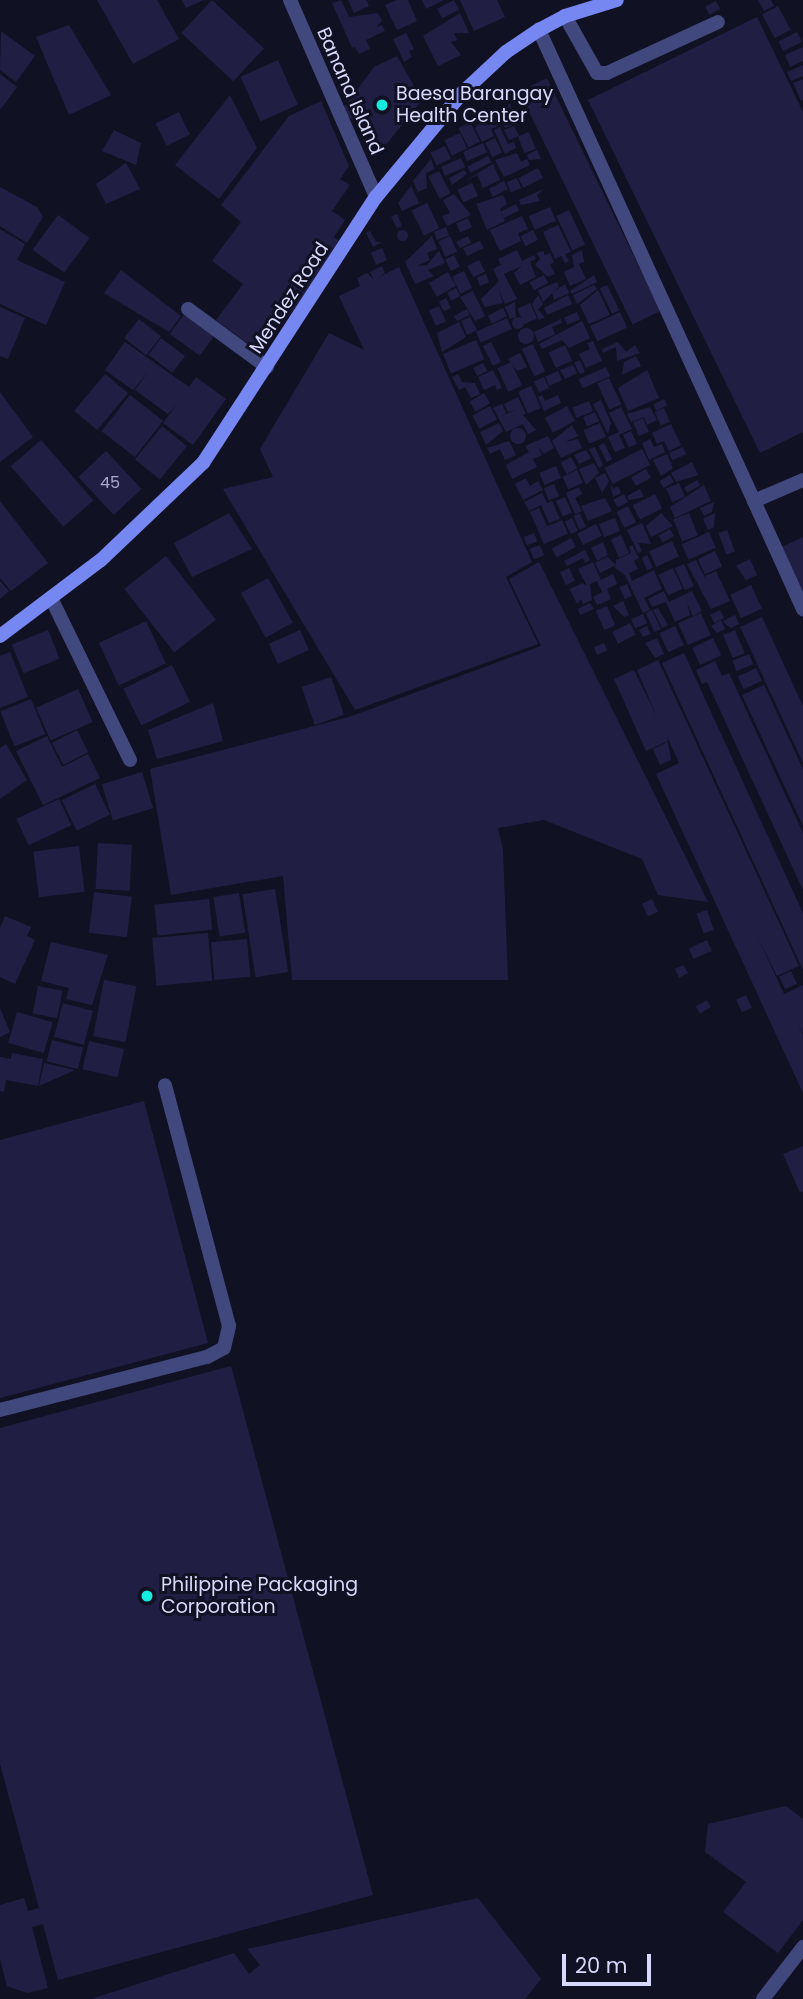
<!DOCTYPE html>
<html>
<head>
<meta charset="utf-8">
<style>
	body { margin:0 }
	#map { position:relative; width:803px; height:1999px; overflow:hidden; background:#111124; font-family:Poppins,sans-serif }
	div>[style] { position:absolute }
	.building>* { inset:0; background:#201f43; transform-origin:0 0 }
	.round { border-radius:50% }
	.lane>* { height:14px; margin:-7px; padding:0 7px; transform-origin:7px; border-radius:7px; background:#40487e }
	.street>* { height:14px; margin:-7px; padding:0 7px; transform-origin:7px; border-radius:7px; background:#40487e }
	.secondary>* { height:14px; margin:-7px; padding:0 7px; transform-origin:7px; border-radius:7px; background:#7787f2 }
	.dots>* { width:19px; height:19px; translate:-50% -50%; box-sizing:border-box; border:4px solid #111124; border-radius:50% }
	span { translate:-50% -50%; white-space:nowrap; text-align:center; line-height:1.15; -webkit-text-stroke:6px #111124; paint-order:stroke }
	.number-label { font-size:16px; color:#a9aacd }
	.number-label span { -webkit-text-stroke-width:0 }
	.street-label { font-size:19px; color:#d7d9fb }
	.poi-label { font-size:19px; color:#d7d9fb }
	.left { translate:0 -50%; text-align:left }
	.scale { position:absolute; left:562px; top:1954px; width:89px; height:32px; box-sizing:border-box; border:4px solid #d7d9fb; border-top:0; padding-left:9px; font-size:21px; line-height:24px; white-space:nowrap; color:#d7d9fb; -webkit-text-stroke:5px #111124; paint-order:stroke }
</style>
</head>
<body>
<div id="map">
	<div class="building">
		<div style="clip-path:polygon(97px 0,157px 0,179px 39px,133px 64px)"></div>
		<div style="clip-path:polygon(182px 0,204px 0,186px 8px)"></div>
		<div style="left:212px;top:0;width:71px;height:45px;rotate:43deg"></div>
		<div style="clip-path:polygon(341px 0,349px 17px,378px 13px,382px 21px,376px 27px,382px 25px,385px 31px,366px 40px,370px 49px,359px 54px,355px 47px,352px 48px,332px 3px)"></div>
		<div style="clip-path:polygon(348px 0,366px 0,369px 6px,354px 13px)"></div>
		<div style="clip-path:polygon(397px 0,408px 0,417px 21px,397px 30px,385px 5px)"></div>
		<div style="clip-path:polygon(422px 0,444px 0,426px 9px)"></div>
		<div style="left:454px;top:0;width:11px;height:19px;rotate:63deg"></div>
		<div style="clip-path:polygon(460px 0,497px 0,505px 17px,474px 31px)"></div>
		<div style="clip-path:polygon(758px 0,771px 0,774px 6px,764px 11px)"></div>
		<div style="left:716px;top:1px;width:9px;height:12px;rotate:63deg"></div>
		<div style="left:778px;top:6px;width:27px;height:18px;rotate:62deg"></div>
		<div style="clip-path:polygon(460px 13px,469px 33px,454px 33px,457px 40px,451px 42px,461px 55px,438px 66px,423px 36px)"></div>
		<div style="clip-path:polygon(757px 17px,803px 112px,803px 432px,760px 453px,588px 100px)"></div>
		<div style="clip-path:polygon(69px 25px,111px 95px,69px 115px,36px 37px)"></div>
		<div style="clip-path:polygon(1px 31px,35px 56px,16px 82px,0 70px)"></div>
		<div style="left:797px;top:32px;width:11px;height:21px;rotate:63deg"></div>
		<div style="clip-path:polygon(406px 33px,414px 49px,409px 51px,412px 57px,404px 62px,393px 39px)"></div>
		<div style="clip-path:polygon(803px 47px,803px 61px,790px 67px,785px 55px)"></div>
		<div style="clip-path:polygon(397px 56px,422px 100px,385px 146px,341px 111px,374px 67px)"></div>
		<div style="left:278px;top:60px;width:49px;height:41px;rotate:66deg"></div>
		<div style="clip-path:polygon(803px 65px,803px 76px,791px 81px,787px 72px)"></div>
		<div style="clip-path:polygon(0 74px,17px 87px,0 110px)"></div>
		<div style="left:547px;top:78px;width:259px;height:31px;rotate:64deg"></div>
		<div style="clip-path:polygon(803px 79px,803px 100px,801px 101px,793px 83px)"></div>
		<div style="clip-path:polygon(230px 95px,257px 148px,219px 199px,175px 165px)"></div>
		<div style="clip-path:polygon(321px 101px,349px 166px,340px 179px,350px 185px,332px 211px,345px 220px,334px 237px,343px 244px,261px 353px,216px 320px,243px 284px,212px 261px,241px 222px,221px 205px,289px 116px)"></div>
		<div style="left:510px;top:104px;width:20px;height:14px;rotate:66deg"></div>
		<div style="left:179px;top:112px;width:25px;height:26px;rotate:64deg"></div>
		<div style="clip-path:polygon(491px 112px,498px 126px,491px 129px,494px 136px,482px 142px,475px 128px)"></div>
		<div style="left:470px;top:122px;width:22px;height:13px;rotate:63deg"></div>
		<div style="clip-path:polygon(514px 126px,519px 136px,509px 140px,504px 130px)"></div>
		<div style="clip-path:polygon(500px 127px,508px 144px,514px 142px,516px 148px,505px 154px,494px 130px)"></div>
		<div style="clip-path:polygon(114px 130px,141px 143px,136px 165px,102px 151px)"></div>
		<div style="left:529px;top:132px;width:18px;height:12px;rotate:68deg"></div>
		<div style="left:460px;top:133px;width:17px;height:17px;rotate:65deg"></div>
		<div style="left:495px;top:138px;width:16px;height:11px;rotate:63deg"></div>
		<div style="left:483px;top:143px;width:10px;height:22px;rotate:66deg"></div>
		<div style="left:445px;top:146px;width:14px;height:16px;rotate:65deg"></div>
		<div style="clip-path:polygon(537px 150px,541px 159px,529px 160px,527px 155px)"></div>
		<div style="clip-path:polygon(517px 153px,521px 162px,527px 159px,530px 165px,504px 177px,495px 160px)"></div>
		<div style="left:488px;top:156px;width:7px;height:23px;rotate:63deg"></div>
		<div style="left:461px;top:158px;width:10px;height:22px;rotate:66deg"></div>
		<div style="clip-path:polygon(431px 159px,435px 169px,426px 173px,427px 188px,418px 192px,413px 181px)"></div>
		<div style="clip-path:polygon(126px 163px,140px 189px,106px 204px,96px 184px)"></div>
		<div style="clip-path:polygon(493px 164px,500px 180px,483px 188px,477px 175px,463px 182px)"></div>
		<div style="left:538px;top:168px;width:11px;height:22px;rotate:63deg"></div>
		<div style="clip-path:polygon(464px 170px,467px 174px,452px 185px,449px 178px)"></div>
		<div style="left:439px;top:171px;width:25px;height:12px;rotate:63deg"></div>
		<div style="left:517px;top:178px;width:11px;height:11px;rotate:68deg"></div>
		<div style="left:504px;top:181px;width:9px;height:17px;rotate:63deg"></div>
		<div style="left:472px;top:183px;width:14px;height:16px;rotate:65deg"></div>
		<div style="clip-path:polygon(411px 186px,419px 203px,402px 211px,398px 203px)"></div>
		<div style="clip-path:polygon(0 187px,37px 207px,43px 217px,27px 243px,0 226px)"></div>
		<div style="clip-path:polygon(544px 189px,537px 195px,540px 201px,521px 205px,519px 200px)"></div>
		<div style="clip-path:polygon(454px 194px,471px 215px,447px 226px,442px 216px,450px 213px,443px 200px)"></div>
		<div style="clip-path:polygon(503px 195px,507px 204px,500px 209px,505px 221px,487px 230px,476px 204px)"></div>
		<div style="left:427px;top:203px;width:28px;height:17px;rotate:64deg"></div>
		<div style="left:516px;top:204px;width:7px;height:17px;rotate:63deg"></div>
		<div style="left:550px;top:207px;width:15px;height:23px;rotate:67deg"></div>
		<div style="left:569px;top:210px;width:38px;height:14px;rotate:65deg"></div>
		<div style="clip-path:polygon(397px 214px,402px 226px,397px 228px,391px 217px)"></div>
		<div style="left:58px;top:215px;width:39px;height:43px;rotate:36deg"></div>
		<div style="clip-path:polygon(522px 216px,528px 229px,518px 233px,521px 241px,500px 251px,490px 230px)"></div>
		<div style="left:468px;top:218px;width:10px;height:13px;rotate:66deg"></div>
		<div style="clip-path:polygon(558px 225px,571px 252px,565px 254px,569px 261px,565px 263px,561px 256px,555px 259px,543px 232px)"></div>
		<div style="left:446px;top:227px;width:9px;height:13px;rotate:69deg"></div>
		<div style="clip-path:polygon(0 229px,25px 244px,17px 260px,65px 282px,46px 325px,0 304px)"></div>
		<div class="round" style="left:396.5px;top:229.5px;width:11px;height:11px"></div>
		<div style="left:533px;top:230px;width:11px;height:14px;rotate:63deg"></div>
		<div style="clip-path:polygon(370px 231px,376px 242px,382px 242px,373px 247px,366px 233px)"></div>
		<div style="clip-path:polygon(432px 236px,437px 249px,427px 253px,430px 260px,417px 266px,427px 265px,439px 251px,445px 263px,428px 270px,434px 276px,415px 284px,405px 262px)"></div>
		<div style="left:450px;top:236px;width:17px;height:13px;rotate:65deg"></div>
		<div style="clip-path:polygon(468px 236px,471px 243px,460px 248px,456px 242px)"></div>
		<div style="clip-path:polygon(480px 241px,484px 248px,467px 256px,463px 248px)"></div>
		<div style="left:382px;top:248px;width:13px;height:12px;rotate:67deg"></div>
		<div style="clip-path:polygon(517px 250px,522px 261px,534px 255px,536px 259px,530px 262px,536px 277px,520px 285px,514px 273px,522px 266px,504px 274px,517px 299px,505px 304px,498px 288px,503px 303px,485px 307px,481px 299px,499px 281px,493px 269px,501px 265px,498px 259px)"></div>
		<div style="clip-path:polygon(582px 250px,584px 262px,579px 264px,586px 279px,570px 286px,564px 272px,574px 267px,572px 255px)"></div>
		<div style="clip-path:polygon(543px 251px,545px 255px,550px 253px,554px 262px,550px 265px,555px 274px,548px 277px,535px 265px,540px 259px,537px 253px)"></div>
		<div style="left:454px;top:255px;width:13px;height:10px;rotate:63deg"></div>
		<div style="left:479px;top:260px;width:13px;height:13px;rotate:63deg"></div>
		<div style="clip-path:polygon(382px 266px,385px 273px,377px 278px,399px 267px,532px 562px,506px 577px,538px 644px,355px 710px,223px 489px,273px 477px,260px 449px,329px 333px,364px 350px,339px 296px,360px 286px,357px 278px,367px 273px,374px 280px,370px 272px)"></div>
		<div style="clip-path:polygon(121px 270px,181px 316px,169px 332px,104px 293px)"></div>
		<div style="left:464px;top:271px;width:19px;height:13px;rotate:65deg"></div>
		<div style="left:448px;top:272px;width:16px;height:22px;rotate:60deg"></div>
		<div style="left:486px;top:274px;width:9px;height:10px;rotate:69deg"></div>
		<div style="left:544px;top:275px;width:9px;height:16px;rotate:63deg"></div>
		<div style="clip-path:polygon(594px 275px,597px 282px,572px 294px,570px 291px)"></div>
		<div style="clip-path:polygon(557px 282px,559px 287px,543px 302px,538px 290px)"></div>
		<div style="clip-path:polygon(565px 284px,569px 293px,554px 300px,552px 293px)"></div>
		<div style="clip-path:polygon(594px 285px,597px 289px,577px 304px,573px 295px)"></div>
		<div style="left:607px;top:285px;width:28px;height:8px;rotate:64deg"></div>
		<div style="left:456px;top:288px;width:9px;height:10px;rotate:63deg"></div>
		<div style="clip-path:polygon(598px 290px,610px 315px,589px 324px,580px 305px)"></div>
		<div style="clip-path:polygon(473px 291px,485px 316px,475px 321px,460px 297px)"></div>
		<div style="clip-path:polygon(538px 295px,543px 304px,538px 310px,545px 317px,539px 320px,532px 304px)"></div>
		<div style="clip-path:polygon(568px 295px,572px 304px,547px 315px,544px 308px)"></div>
		<div style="left:446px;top:298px;width:11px;height:8px;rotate:63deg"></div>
		<div style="clip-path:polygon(515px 302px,516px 317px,510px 319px,505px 307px)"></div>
		<div style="left:530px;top:303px;width:17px;height:14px;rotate:66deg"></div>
		<div style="left:439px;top:306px;width:17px;height:11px;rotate:66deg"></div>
		<div style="clip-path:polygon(0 307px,25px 318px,8px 359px,0 356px)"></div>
		<div style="left:503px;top:308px;width:9px;height:17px;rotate:63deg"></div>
		<div style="clip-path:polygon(467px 309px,470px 315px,457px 321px,454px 316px)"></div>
		<div style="left:577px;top:312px;width:8px;height:14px;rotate:67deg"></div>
		<div style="left:620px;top:312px;width:17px;height:33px;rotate:65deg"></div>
		<div style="left:185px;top:313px;width:37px;height:26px;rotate:36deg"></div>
		<div style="clip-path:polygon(470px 317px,477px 330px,467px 335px,461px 321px)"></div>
		<div class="round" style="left:512px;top:317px;width:12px;height:12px"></div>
		<div style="left:507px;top:318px;width:12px;height:34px;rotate:66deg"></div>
		<div style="left:139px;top:319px;width:28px;height:24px;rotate:38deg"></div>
		<div style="clip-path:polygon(561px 319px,562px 323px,552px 327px,555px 334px,538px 342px,534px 332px)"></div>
		<div style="clip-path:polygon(582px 321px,590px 338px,569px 348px,562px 340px,542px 349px,539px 344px)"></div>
		<div style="clip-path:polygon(459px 322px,466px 337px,442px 352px,437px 333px)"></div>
		<div class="round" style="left:518px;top:328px;width:16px;height:16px"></div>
		<div style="left:161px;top:338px;width:30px;height:21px;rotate:37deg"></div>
		<div style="left:476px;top:340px;width:21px;height:36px;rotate:67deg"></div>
		<div style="clip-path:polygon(593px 341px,602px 361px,586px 368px,579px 354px,590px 349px,587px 343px)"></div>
		<div style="clip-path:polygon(125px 342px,189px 387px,196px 377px,226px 399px,193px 445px,163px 423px,177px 404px,168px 414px,135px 390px,148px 372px,133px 390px,105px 370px)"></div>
		<div style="left:491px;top:342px;width:22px;height:9px;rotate:63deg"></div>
		<div style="clip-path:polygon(618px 342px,626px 352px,635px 345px,640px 353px,617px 361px,616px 347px,603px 353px,602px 349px)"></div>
		<div style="left:533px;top:344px;width:30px;height:12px;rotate:66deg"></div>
		<div style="left:565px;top:345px;width:17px;height:18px;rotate:65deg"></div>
		<div style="clip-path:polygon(520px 353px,527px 367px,517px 371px,508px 359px)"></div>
		<div style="clip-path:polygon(636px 356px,641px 366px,622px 375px,624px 362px)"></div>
		<div style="clip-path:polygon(580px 360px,585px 372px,580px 374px,574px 363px)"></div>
		<div style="left:511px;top:362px;width:26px;height:15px;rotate:65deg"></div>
		<div style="left:483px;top:363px;width:9px;height:11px;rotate:63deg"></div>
		<div style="clip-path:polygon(573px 365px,577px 373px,565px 379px,560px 370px)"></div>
		<div style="left:606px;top:367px;width:10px;height:30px;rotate:66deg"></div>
		<div style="clip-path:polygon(493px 370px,502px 388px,497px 390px,495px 385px,484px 390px,478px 377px)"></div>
		<div style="clip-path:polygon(647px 370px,659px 398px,628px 411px,618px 388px)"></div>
		<div style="left:558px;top:371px;width:10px;height:14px;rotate:66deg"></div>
		<div style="left:105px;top:374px;width:30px;height:48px;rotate:40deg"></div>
		<div style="clip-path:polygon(458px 374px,462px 382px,475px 383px,480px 394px,471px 398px,465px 387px,459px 390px,452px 377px)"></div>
		<div style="left:544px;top:377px;width:12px;height:11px;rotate:66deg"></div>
		<div style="left:609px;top:378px;width:29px;height:13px;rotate:65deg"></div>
		<div style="left:531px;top:386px;width:24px;height:14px;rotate:66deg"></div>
		<div style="clip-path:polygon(0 392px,33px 437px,0 462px)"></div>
		<div style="left:484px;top:393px;width:12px;height:17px;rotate:59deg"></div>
		<div style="left:130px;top:395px;width:42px;height:46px;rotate:38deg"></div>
		<div style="clip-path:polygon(542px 395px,545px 401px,558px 395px,561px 403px,544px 411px,538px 397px)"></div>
		<div style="clip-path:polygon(518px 397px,526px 414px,523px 415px,536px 430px,528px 434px,523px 424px,506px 432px,493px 408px,502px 404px,506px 413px,502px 416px,515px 410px,508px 412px,504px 404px)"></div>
		<div style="left:664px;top:399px;width:7px;height:12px;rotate:63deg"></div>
		<div style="clip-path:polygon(601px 400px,611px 423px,608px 434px,593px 404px)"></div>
		<div style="left:589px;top:401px;width:11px;height:18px;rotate:68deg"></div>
		<div style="left:490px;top:406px;width:15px;height:20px;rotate:62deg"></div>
		<div style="left:567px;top:406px;width:17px;height:25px;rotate:62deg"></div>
		<div style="clip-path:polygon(621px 407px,632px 429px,619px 435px,625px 448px,615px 452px,608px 437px,619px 432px,609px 413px)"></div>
		<div style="clip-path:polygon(650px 407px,657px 420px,647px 425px,644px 417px,631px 422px,627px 414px)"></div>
		<div style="left:664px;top:408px;width:15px;height:10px;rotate:67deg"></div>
		<div style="left:595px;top:412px;width:10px;height:13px;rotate:66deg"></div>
		<div style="left:643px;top:418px;width:15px;height:11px;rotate:67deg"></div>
		<div style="clip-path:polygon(499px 423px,503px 431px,486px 445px,480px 432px)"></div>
		<div style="left:600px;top:423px;width:15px;height:18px;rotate:67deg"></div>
		<div style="clip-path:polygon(671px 424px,681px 445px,669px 451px,664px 441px,657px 444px,652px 433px)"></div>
		<div style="clip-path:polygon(572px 425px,578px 436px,565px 442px,578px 439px,582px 448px,561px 458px,552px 441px)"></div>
		<div style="left:162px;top:426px;width:32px;height:43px;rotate:39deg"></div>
		<div class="round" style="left:510px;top:428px;width:16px;height:16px"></div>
		<div style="left:631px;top:431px;width:14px;height:9px;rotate:65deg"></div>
		<div style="clip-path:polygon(548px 436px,554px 448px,544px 454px,538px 447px,542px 455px,533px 459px,537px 467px,512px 479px,506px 465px,529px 452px,525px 446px)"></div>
		<div style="clip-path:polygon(650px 439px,654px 447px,662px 444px,665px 452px,649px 460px,642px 443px)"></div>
		<div style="left:41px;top:440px;width:80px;height:40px;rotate:49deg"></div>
		<div style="clip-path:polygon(509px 441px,516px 455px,505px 460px,500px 449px,490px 454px,487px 448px)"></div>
		<div style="left:604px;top:443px;width:18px;height:6px;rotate:63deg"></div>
		<div style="clip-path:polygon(595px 447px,603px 465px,599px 468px,589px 449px)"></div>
		<div style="left:683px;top:447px;width:8px;height:15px;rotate:67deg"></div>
		<div style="left:642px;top:449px;width:18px;height:42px;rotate:63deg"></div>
		<div style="clip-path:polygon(586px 450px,591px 458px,579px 464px,574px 455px)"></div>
		<div style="left:106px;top:451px;width:52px;height:38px;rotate:47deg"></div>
		<div style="clip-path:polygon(667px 454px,673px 468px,661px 476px,653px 460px)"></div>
		<div style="left:571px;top:457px;width:13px;height:12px;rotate:61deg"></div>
		<div style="clip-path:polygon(692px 462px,698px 475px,676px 482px,671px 473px)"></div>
		<div style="clip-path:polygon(594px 463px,599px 473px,586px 485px,579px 469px)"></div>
		<div style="left:556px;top:466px;width:13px;height:18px;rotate:67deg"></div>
		<div style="left:646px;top:469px;width:10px;height:17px;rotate:61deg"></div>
		<div style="left:577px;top:470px;width:14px;height:16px;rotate:65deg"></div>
		<div style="clip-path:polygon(605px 473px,609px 481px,602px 493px,595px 478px)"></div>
		<div style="left:670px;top:475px;width:8px;height:12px;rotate:60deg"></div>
		<div style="clip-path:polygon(526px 478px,530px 486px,538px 481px,543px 490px,523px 500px,515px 484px)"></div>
		<div style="left:697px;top:480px;width:6px;height:15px;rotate:59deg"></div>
		<div style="left:679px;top:483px;width:15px;height:14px;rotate:67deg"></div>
		<div style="left:554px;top:484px;width:13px;height:11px;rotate:67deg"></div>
		<div style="clip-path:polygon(610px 484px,613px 489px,618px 486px,621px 493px,613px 497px)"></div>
		<div style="clip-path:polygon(704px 485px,711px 501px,675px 518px,670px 507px)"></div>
		<div style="clip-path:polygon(579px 487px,582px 494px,575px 498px,582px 511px,575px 514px,566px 493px)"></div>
		<div style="clip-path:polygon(640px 489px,644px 497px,629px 500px,627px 496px)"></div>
		<div style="clip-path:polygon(542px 493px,547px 503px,552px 501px,560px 519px,549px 523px,541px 505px,529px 511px,524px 502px)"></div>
		<div style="left:624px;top:494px;width:9px;height:12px;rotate:63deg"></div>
		<div style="left:655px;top:494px;width:16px;height:25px;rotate:63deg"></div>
		<div style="left:565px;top:497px;width:17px;height:10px;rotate:66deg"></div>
		<div style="clip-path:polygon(605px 498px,612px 511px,588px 521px,581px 506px)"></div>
		<div style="clip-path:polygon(0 501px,48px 563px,11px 591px,0 578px)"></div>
		<div style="clip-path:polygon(714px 502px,712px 512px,704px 516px,700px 508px)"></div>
		<div style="left:628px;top:506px;width:18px;height:13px;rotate:63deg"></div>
		<div style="left:539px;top:508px;width:20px;height:10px;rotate:66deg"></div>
		<div style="clip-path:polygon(229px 513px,252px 549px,192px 577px,174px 543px)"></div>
		<div style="left:580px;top:513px;width:15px;height:7px;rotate:67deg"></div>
		<div style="clip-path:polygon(661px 513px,673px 526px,651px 537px,646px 526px)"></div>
		<div style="left:689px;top:513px;width:24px;height:17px;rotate:68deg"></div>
		<div style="clip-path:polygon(715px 513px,714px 527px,708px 530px,703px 519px)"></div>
		<div style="left:572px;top:518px;width:14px;height:8px;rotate:65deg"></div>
		<div style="left:615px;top:518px;width:14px;height:17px;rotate:69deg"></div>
		<div style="left:562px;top:520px;width:15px;height:26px;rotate:67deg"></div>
		<div style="clip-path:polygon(642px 523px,651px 544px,638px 543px,642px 551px,638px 553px,627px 530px)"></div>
		<div style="left:596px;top:524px;width:13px;height:21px;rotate:63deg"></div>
		<div style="left:670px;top:529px;width:8px;height:13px;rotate:60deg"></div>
		<div style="left:727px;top:530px;width:23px;height:9px;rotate:70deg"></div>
		<div style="left:709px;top:532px;width:17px;height:30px;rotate:66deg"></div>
		<div style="left:534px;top:533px;width:9px;height:11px;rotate:69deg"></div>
		<div style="left:621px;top:535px;width:20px;height:11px;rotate:66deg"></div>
		<div style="clip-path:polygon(803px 537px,803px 602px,778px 549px)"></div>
		<div style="left:571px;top:538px;width:10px;height:22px;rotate:61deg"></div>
		<div style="left:672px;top:541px;width:17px;height:25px;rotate:66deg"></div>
		<div style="clip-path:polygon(603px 542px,608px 555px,597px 561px,591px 548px)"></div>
		<div style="left:540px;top:545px;width:11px;height:11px;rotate:68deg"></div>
		<div style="clip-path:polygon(632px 545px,639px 558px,634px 561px,638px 569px,629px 573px,632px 581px,654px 570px,662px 589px,644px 598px,650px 610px,643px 613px,625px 575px,615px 568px,616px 560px,631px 553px,629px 547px)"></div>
		<div style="clip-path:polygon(585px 550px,590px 560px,585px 563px,583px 558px,567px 566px,564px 561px)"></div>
		<div style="left:715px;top:551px;width:17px;height:19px;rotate:65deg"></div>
		<div style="clip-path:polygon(647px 555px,653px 568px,647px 570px,642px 558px)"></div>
		<div style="left:166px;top:556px;width:81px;height:53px;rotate:52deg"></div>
		<div style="clip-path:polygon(607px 557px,616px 565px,600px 573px,595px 563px)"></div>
		<div style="clip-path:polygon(750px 559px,757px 575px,746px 580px,736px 566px)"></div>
		<div style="clip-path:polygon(696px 560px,706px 580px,705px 576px,716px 571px,730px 601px,711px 609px,687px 564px)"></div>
		<div style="clip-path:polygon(539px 562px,708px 902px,658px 895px,642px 859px,544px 820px,498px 828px,503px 850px,508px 980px,292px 980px,283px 876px,171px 895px,150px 769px,349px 717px,541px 646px,509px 579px)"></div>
		<div style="clip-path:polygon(593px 562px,601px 580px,613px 574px,617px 584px,607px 589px,611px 599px,597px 605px,593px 597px,602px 592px,597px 581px,590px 584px,592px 600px,583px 604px,581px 599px,577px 604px,570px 589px,583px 583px,587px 586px,578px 569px)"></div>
		<div style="left:684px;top:564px;width:24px;height:10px;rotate:66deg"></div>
		<div style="left:569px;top:568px;width:14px;height:10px;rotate:65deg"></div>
		<div style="left:673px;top:568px;width:23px;height:16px;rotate:65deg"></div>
		<div style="left:268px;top:578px;width:51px;height:31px;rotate:61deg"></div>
		<div style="clip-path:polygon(0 581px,9px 591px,0 599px)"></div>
		<div style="left:627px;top:584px;width:13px;height:8px;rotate:67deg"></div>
		<div style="left:751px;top:585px;width:26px;height:23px;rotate:65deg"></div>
		<div style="clip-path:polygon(664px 591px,669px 602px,692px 591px,702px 611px,693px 616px,687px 603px,690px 615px,675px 622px,666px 602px,652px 607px,648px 599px)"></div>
		<div style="clip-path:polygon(623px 601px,629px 615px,624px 617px,613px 606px)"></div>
		<div style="clip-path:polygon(590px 603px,594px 609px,580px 615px,578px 609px)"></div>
		<div style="left:607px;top:606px;width:21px;height:12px;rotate:67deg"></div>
		<div style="clip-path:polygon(658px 608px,668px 625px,662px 628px,653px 610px)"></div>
		<div style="left:652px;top:610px;width:21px;height:7px;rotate:65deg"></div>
		<div style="left:720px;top:610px;width:9px;height:11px;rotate:63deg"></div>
		<div style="left:701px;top:613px;width:24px;height:25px;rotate:66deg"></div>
		<div style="left:643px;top:614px;width:10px;height:13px;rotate:66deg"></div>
		<div style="clip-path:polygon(735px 615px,739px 624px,731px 628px,725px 624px,723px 621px)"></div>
		<div style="clip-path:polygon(762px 617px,803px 706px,803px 763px,740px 627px)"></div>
		<div style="clip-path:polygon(721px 620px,725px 629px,717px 633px,711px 626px)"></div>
		<div style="left:146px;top:621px;width:47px;height:52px;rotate:65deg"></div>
		<div style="left:630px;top:623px;width:13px;height:20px;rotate:63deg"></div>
		<div style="clip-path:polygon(647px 626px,651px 634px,643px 637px,639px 630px)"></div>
		<div style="left:675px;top:626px;width:21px;height:17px;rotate:65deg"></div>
		<div style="left:48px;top:630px;width:31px;height:39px;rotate:68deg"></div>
		<div style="left:300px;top:630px;width:22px;height:34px;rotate:66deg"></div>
		<div style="left:735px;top:630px;width:25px;height:13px;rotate:67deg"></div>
		<div style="clip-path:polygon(657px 638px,664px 654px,655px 658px,645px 643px)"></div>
		<div style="left:713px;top:638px;width:19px;height:23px;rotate:65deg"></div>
		<div style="left:604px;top:643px;width:8px;height:11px;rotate:67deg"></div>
		<div style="clip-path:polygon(10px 652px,28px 697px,0 708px,0 656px)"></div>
		<div style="clip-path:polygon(684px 653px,803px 913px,803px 970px,662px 663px)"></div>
		<div style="left:749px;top:654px;width:11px;height:18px;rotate:68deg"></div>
		<div style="clip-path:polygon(658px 660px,799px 966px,777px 976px,757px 936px,784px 994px,803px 985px,803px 1033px,798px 1023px,803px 1035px,803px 1093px,656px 774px,679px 763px,667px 736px,668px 741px,646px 751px,614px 679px,634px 670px,657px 717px,637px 670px)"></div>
		<div style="clip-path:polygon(715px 661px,722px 676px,729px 673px,803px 833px,803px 890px,707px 682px,702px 684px,696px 670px)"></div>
		<div style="left:172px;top:665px;width:41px;height:54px;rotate:64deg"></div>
		<div style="left:756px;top:668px;width:14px;height:20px;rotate:65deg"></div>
		<div style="left:331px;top:677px;width:40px;height:31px;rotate:71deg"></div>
		<div style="clip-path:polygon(764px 685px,803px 769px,803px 826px,742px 695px)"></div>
		<div style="left:78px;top:689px;width:36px;height:46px;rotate:66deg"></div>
		<div style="left:31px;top:699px;width:38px;height:33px;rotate:68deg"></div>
		<div style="clip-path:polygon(213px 703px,223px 741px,157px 759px,148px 730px)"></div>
		<div style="left:77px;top:730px;width:25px;height:28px;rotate:63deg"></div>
		<div style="clip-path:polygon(47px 736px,62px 767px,88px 754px,100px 778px,43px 805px,16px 751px)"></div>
		<div style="clip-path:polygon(668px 742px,671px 760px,660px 765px,653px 749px)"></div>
		<div style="clip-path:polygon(6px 744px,27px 780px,0 799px,0 748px)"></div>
		<div style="left:142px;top:772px;width:38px;height:42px;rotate:73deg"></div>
		<div style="left:95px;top:784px;width:34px;height:37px;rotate:64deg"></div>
		<div style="left:59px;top:799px;width:29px;height:47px;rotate:65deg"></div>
		<div style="left:98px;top:843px;width:34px;height:46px;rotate:3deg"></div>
		<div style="left:79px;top:846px;width:46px;height:46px;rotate:83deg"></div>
		<div style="left:275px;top:889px;width:84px;height:33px;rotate:81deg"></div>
		<div style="left:94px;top:892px;width:38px;height:41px;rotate:7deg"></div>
		<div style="left:239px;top:893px;width:40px;height:26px;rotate:81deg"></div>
		<div style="left:209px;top:899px;width:31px;height:55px;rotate:84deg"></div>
		<div style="left:652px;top:899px;width:14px;height:11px;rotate:65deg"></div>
		<div style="left:707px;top:910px;width:21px;height:11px;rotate:71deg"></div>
		<div style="clip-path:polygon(5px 916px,31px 927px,27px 936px,35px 940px,15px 984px,0 977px,0 928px)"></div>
		<div style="left:208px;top:933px;width:48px;height:56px;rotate:85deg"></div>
		<div style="left:247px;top:939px;width:38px;height:36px;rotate:85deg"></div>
		<div style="left:707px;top:940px;width:12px;height:20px;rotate:66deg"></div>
		<div style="clip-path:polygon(51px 942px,108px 955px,92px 1005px,66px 999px,69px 988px,41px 981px)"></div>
		<div style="clip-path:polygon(683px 965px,688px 973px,679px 978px,675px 969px)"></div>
		<div style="left:791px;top:971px;width:14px;height:13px;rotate:65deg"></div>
		<div style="left:104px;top:980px;width:33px;height:57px;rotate:11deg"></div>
		<div style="left:38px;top:986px;width:25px;height:28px;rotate:11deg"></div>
		<div style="left:746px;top:995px;width:14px;height:11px;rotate:65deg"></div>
		<div style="left:707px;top:1000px;width:8px;height:13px;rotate:60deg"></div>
		<div style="left:63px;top:1003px;width:31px;height:35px;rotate:15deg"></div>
		<div style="clip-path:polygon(0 1008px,10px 1032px,0 1037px)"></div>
		<div style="left:17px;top:1012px;width:37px;height:32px;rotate:16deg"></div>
		<div style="left:52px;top:1040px;width:32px;height:22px;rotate:14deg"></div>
		<div style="left:89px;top:1041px;width:36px;height:29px;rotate:13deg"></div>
		<div style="clip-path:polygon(12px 1053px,43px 1059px,38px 1086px,6px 1080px,4px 1092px,0 1091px,0 1057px,11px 1059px)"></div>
		<div style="clip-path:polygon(44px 1063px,75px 1070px,39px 1086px)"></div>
		<div style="clip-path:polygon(144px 1101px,208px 1343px,0 1398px,0 1140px)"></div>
		<div style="clip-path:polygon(803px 1146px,803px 1191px,800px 1193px,783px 1154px)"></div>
		<div style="clip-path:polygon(231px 1366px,373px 1895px,58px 1980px,43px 1924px,32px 1927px,48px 1988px,27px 1993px,7px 1986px,0 1959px,0 1905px,24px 1898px,28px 1911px,39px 1908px,0 1764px,0 1428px)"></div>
		<div style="clip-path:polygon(786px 1806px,803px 1819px,803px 1920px,778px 1953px,723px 1912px,746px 1882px,705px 1852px,708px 1824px)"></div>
		<div style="clip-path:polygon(478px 1898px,541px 1979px,525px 1999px,91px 1999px,234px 1953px,249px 1974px,260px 1965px,247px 1949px)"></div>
	</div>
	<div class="lane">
		<div style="left:565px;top:16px;width:65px;rotate:60.7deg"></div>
		<div style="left:597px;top:73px;width:10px"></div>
		<div style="left:607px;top:73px;width:122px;rotate:-24.7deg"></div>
		<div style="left:539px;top:30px;width:518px;rotate:65.46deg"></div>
		<div style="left:754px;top:501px;width:53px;rotate:-23.2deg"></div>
		<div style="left:188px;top:309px;width:98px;rotate:36.3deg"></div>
		<div style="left:754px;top:501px;width:119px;rotate:65.6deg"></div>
		<div style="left:0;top:1410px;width:214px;rotate:-14.4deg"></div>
		<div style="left:207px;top:1357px;width:19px;rotate:-28deg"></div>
		<div style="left:224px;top:1348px;width:23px;rotate:-77deg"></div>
		<div style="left:229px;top:1326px;width:249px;rotate:-104.9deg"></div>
		<div style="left:763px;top:1999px;width:66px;rotate:-52.4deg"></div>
	</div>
	<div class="street">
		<div style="left:290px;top:0;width:215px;rotate:66.4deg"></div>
		<div style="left:52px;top:600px;width:178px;rotate:64deg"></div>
	</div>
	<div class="secondary">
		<div style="left:0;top:636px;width:126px;rotate:-37deg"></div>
		<div style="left:101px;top:560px;width:141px;rotate:-43.6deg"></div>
		<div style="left:203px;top:463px;width:317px;rotate:-57deg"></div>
		<div style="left:376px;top:197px;width:135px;rotate:-50.4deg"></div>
		<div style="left:462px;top:93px;width:60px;rotate:-43deg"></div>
		<div style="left:506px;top:52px;width:40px;rotate:-34deg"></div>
		<div style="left:539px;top:30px;width:30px;rotate:-28deg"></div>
		<div style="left:565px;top:16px;width:54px;rotate:-17.1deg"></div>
	</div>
	<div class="dots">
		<div style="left:382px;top:105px;background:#16e9dd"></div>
		<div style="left:147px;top:1596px;background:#16e9dd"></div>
	</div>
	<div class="number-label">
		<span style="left:110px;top:483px">45</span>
	</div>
	<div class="street-label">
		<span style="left:350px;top:91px;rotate:66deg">Banana Island</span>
		<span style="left:289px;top:298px;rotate:-57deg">Mendez Road</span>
	</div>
	<div class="poi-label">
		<span class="left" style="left:396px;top:105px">Baesa Barangay<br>Health Center</span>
		<span class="left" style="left:161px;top:1596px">Philippine Packaging<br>Corporation</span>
	</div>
	<div class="scale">20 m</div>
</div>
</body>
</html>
